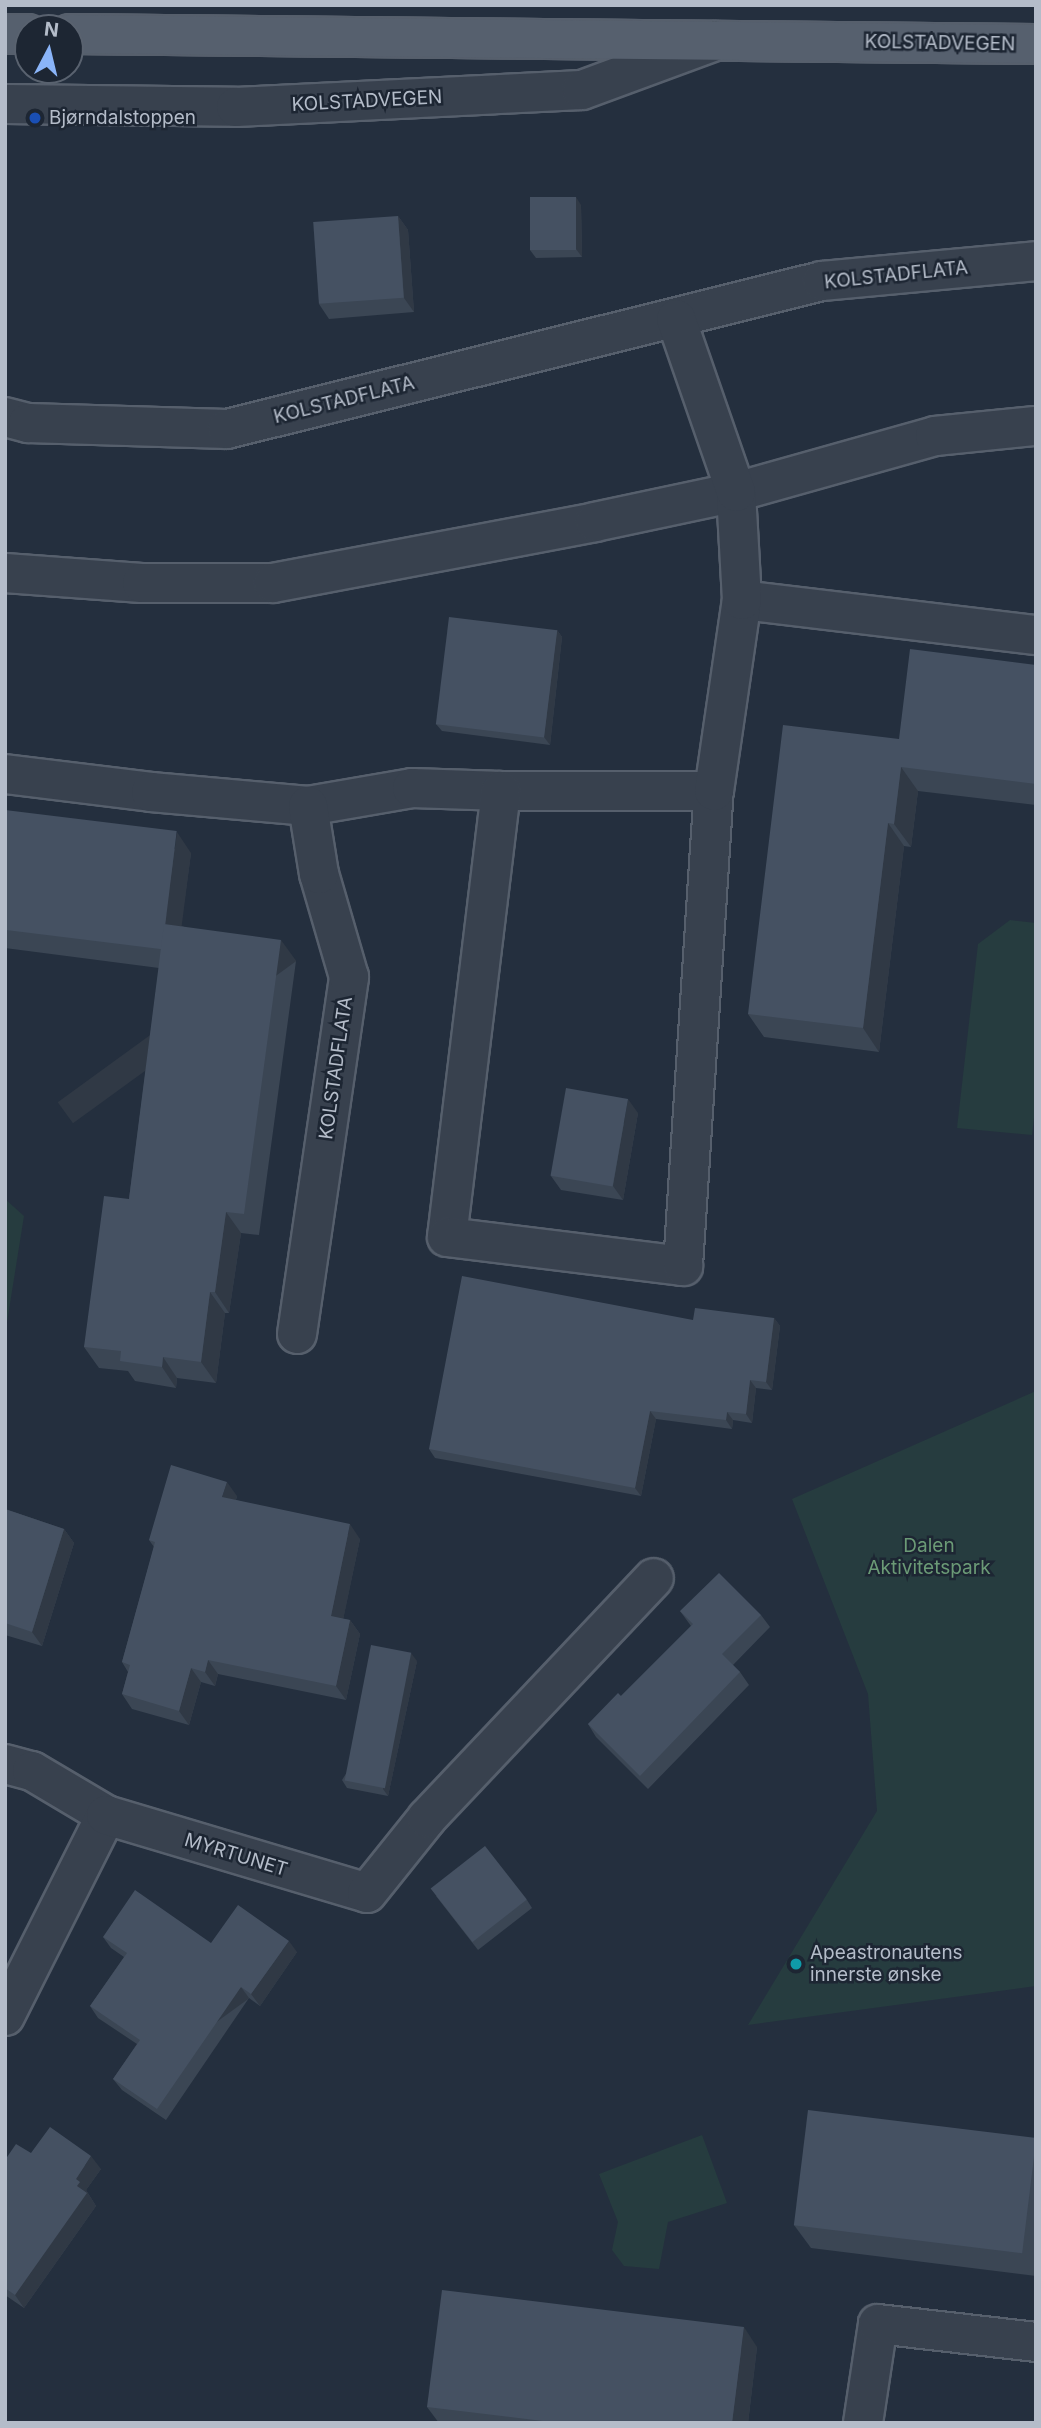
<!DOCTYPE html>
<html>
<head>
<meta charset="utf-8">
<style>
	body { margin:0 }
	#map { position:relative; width:1041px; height:2428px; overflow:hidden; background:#242f3e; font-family:Inter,sans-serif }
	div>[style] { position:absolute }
	.green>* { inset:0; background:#263c3f }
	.roads { filter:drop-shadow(2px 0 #565f6c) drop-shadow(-2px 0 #565f6c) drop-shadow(0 2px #565f6c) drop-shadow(0 -2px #565f6c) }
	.minor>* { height:38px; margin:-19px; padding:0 19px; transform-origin:19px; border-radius:19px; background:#38414e }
	.major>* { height:38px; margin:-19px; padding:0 19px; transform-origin:19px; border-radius:19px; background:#56606e }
	.wall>* { inset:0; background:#3b4654 }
	.shaded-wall>* { inset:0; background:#303945; transform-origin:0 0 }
	.building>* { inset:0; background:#455162; transform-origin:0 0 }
	.dots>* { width:19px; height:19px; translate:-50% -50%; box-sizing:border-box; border:4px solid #1d2633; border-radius:50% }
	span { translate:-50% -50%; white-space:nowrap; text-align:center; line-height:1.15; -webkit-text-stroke:5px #1d2633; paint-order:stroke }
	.street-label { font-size:19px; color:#b4bcc9 }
	.poi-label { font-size:19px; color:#b4bcc9 }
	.left { translate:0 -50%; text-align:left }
	.park-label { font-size:19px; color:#6b9a76 }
	.frame { position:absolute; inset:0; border:7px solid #b4bcc9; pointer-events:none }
	.north { position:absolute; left:14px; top:14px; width:70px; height:70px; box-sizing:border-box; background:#1d2633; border:2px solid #59626f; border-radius:50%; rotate:7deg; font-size:19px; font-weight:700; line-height:28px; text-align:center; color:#b4bcc9 }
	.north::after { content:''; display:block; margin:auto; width:24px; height:32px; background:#8ab4f8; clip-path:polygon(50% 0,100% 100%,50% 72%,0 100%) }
</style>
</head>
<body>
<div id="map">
	<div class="green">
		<div style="clip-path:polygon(1010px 920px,1036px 923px,1036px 1101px,1032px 1135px,957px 1128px,978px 944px)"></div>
		<div style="clip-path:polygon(5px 1199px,24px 1216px,5px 1335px)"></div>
		<div style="clip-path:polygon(1036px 1391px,1036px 1986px,748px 2025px,877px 1811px,868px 1694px,792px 1499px)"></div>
		<div style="clip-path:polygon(702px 2135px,727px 2203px,668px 2222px,659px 2269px,624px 2266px,612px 2250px,618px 2222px,599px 2174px)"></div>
	</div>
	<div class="roads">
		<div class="minor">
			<div style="left:5px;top:104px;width:231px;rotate:0.7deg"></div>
			<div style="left:236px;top:107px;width:346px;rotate:-2.8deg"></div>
			<div style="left:582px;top:90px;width:142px;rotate:-20.2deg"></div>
			<div style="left:5px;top:417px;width:24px;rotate:15deg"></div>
			<div style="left:28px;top:423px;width:199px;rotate:1.7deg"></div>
			<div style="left:227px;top:429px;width:613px;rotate:-13.97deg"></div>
			<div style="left:822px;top:281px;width:215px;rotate:-5.3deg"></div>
			<div style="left:5px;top:573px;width:137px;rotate:4.2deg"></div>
			<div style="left:142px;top:583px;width:131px"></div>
			<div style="left:273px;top:583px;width:328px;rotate:-10.7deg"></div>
			<div style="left:595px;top:522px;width:144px;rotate:-12deg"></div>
			<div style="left:736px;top:492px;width:207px;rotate:-15.7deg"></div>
			<div style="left:935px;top:436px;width:101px;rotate:-5.7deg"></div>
			<div style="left:742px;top:600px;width:296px;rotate:6.8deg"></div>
			<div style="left:5px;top:774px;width:147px;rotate:7deg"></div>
			<div style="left:151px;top:792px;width:158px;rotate:5.1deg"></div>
			<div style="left:308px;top:806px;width:106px;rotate:-9.8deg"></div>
			<div style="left:412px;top:788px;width:89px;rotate:1.9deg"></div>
			<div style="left:501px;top:791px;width:213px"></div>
			<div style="left:501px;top:791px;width:449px;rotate:96.9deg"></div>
			<div style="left:447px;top:1237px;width:238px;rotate:7deg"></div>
			<div style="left:683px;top:1266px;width:476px;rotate:-86.3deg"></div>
			<div style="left:714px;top:791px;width:193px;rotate:-81.7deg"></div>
			<div style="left:742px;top:600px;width:108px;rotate:-93.2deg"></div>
			<div style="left:736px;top:492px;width:183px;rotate:-109.1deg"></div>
			<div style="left:297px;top:1334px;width:361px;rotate:-81.7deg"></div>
			<div style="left:349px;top:977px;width:107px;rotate:-106.2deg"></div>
			<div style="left:319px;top:874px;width:69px;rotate:-99.2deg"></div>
			<div style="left:5px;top:1764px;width:28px;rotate:15deg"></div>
			<div style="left:32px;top:1771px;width:86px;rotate:30.7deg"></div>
			<div style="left:5px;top:2016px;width:225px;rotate:-63.3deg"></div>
			<div style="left:106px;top:1815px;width:272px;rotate:16.6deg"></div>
			<div style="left:367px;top:1893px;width:96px;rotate:-51.3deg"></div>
			<div style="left:427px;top:1818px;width:330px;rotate:-46.6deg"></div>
			<div style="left:863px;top:2423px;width:100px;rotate:-81.4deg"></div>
			<div style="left:878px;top:2324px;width:159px;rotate:6.5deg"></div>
		</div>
		<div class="major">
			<div style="left:5px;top:34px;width:23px"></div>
			<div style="left:70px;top:34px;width:966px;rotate:0.59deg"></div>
		</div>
	</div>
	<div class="wall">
		<div style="clip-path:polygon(581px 205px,582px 257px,536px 258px,530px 250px)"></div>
		<div style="clip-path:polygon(398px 216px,408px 230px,414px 312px,329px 319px,319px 304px)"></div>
		<div style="clip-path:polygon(557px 630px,562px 637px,550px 745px,442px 731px,436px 724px)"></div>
		<div style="clip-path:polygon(1036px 665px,1036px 805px,918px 791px,911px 847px,904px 846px,879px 1052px,764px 1037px,748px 1014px,899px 739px)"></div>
		<div style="clip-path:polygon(5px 810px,191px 853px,181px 926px,296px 961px,259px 1235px,241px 1233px,229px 1313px,225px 1313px,216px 1383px,177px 1378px,176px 1388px,135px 1381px,128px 1371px,99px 1368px,84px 1347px,129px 1199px,159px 968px,5px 948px)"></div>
		<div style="clip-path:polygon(638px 1113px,623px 1200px,561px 1190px,551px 1176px)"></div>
		<div style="clip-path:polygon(774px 1318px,780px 1326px,772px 1390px,756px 1388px,752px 1423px,733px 1420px,732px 1429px,656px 1419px,641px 1496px,435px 1458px,429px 1449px,693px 1320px)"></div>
		<div style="clip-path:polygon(237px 1496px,236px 1500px,360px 1539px,343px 1619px,350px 1620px,360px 1634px,346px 1700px,218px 1674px,215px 1686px,201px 1682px,189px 1725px,132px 1709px,122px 1694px,128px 1672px,122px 1662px,154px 1547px,149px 1540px)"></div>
		<div style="clip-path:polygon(5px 1509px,64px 1529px,74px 1543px,42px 1646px,5px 1635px)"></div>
		<div style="clip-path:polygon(680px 1611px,761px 1615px,770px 1627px,733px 1665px,740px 1672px,749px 1685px,648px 1789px,596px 1737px,588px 1724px,621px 1696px,691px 1626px)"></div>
		<div style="clip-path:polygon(417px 1661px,388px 1796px,347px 1788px,342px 1780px)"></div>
		<div style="clip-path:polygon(436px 1896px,527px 1900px,532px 1908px,478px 1950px)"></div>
		<div style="clip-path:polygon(103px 1937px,211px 1943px,297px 1952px,260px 2006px,249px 1998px,166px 2120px,122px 2090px,113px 2079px,137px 2044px,98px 2018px,90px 2006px,124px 1957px,111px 1948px)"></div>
		<div style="clip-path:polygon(1036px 2137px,1036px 2276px,811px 2248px,794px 2225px)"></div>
		<div style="clip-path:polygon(31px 2153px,101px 2169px,86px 2190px,96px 2206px,24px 2308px,5px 2295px,5px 2160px)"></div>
		<div style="clip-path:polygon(757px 2347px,748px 2423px,439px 2423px,427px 2407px)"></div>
	</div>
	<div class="shaded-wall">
		<div style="clip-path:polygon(576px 197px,581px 205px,582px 257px,576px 249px)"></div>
		<div style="clip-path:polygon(398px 216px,408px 230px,414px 312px,404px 298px)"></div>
		<div style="clip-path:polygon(557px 630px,562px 637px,550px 745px,544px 737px)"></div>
		<div style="clip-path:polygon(901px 767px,918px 791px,911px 847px,894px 824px)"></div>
		<div style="clip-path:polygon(888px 823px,904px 846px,879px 1052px,863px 1028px)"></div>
		<div style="clip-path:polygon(177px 832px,191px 853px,176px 970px,161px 949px)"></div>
		<div style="left:281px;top:940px;width:26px;height:276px;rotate:54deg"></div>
		<div style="clip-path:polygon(628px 1099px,638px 1113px,623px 1200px,613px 1186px)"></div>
		<div style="clip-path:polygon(226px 1212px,241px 1233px,229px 1313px,215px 1292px)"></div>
		<div style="clip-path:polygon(210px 1292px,225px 1313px,216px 1383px,201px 1362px)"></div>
		<div style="clip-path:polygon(774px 1318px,780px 1326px,772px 1390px,766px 1382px)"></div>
		<div style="clip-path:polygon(163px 1357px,177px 1378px,176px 1388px,162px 1367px)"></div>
		<div style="clip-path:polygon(750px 1380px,756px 1388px,752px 1423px,746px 1414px)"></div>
		<div style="clip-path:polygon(650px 1411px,656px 1419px,641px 1496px,635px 1488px)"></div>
		<div style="clip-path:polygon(727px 1412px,733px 1420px,732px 1429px,726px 1420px)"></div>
		<div style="clip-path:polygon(227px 1482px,237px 1496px,232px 1511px,222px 1497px)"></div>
		<div style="clip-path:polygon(350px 1524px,360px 1539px,341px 1630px,331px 1616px)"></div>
		<div style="clip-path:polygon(64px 1529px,74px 1543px,42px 1646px,32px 1632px)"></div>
		<div style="clip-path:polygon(350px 1620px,360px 1634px,346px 1700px,336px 1686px)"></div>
		<div style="clip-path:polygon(411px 1653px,417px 1661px,388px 1796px,383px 1789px)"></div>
		<div style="clip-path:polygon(208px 1660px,218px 1674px,215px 1686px,205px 1672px)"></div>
		<div style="clip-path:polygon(191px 1668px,201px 1682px,189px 1725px,179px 1711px)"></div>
		<div style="clip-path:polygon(289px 1941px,297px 1952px,260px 2006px,251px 1994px)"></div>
		<div style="left:241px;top:1987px;width:14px;height:148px;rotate:54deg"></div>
		<div style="clip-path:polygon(91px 2156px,101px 2169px,86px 2190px,96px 2206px,24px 2308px,15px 2295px,77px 2186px,76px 2179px)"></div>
		<div style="clip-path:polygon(744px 2327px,757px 2347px,748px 2423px,732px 2423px)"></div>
	</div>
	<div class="building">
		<div style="left:530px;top:197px;width:46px;height:53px"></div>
		<div style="left:398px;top:216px;width:82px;height:85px;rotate:86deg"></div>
		<div style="left:449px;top:617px;width:109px;height:108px;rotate:7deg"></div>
		<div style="clip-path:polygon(910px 649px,1036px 665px,1036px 784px,901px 767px,894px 824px,888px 823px,863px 1028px,748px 1014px,783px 725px,899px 739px)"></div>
		<div style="left:5px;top:810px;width:173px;height:119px;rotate:7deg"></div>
		<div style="clip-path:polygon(164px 924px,281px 940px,244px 1214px,226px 1212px,215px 1292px,210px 1292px,201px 1362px,163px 1357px,162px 1367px,120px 1361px,121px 1351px,84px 1347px,104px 1196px,129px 1199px)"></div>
		<div style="left:566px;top:1088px;width:63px;height:89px;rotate:10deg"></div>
		<div style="clip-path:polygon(462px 1276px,693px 1320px,695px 1308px,774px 1318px,766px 1382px,750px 1380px,746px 1414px,727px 1412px,726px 1420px,650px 1411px,635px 1488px,429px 1449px)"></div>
		<div style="clip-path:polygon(171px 1465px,227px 1482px,222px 1497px,350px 1524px,331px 1616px,350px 1620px,336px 1686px,208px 1660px,205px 1672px,191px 1668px,179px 1711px,122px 1694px,130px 1665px,122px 1662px,155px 1542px,149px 1540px)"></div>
		<div style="clip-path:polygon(5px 1509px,64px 1529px,32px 1632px,5px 1623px)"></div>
		<div style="clip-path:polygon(719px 1573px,761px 1615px,722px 1654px,740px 1672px,640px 1776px,588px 1724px,618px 1693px,621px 1696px,693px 1624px,680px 1611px)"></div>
		<div style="left:371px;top:1645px;width:41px;height:138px;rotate:11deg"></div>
		<div style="left:485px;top:1846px;width:68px;height:69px;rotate:52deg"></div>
		<div style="clip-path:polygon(135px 1890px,211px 1943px,238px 1905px,289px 1941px,251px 1994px,241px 1987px,157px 2109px,113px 2079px,140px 2040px,90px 2006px,127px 1953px,103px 1937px)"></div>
		<div style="left:808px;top:2110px;width:230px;height:116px;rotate:7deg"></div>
		<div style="clip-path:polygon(50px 2127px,91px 2156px,76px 2179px,80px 2182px,77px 2186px,87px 2193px,15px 2295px,5px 2288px,5px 2160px,16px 2144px,31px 2153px)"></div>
		<div style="clip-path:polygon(442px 2290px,744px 2327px,732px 2423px,559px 2423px,427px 2407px)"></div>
	</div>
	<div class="dots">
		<div style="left:35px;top:118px;background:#1a4fb4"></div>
		<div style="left:796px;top:1964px;background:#0f9aa8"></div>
	</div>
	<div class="street-label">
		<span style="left:940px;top:43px;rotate:1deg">KOLSTADVEGEN</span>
		<span style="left:367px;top:101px;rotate:-3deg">KOLSTADVEGEN</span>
		<span style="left:896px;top:275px;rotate:-6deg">KOLSTADFLATA</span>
		<span style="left:344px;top:400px;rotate:-14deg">KOLSTADFLATA</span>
		<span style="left:336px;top:1068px;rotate:-82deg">KOLSTADFLATA</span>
		<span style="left:236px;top:1855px;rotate:17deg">MYRTUNET</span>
	</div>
	<div class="poi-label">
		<span class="left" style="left:49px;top:118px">Bjørndalstoppen</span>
		<span class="left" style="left:810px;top:1964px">Apeastronautens<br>innerste ønske</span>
	</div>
	<div class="park-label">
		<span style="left:929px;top:1557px">Dalen<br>Aktivitetspark</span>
	</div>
	<div class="frame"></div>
	<div class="north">N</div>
</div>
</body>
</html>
